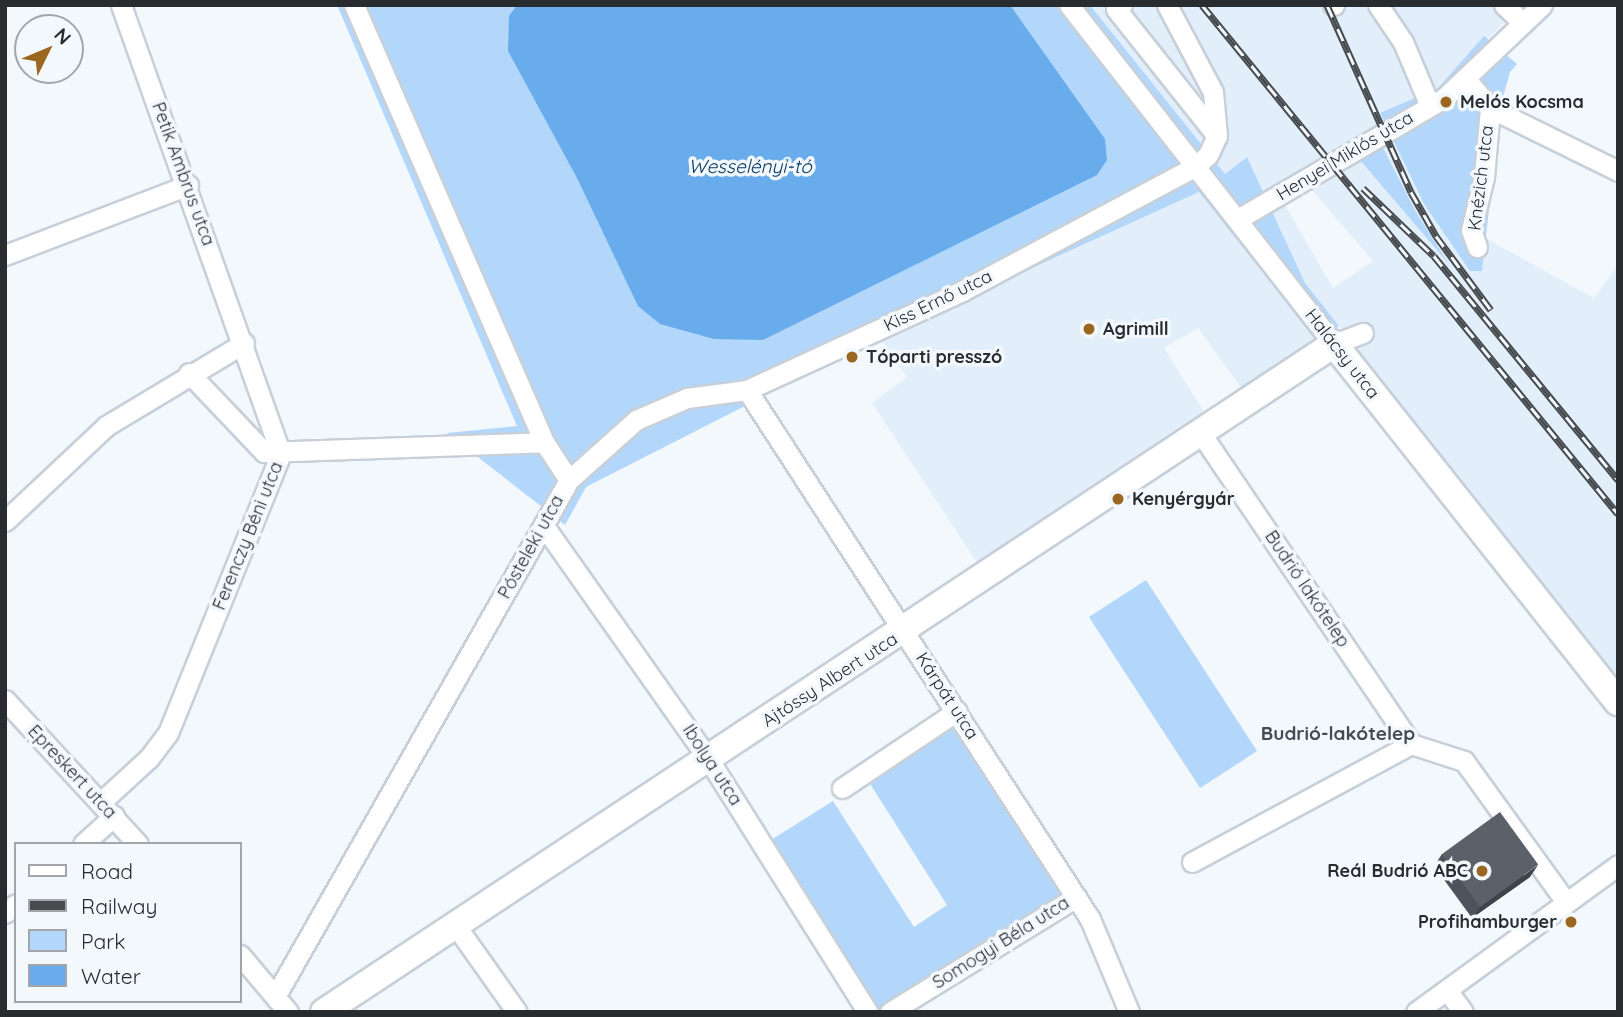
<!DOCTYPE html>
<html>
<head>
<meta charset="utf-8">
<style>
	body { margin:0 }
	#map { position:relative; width:1623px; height:1017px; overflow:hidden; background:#f3f8fd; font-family:Quicksand,sans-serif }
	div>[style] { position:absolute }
	.built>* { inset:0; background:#e2eefa }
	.green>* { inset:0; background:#b3d7fb; transform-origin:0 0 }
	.water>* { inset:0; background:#69acec }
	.roads { filter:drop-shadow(2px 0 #c7d0d9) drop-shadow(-2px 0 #c7d0d9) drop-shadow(0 2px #c7d0d9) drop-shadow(0 -2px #c7d0d9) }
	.minor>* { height:19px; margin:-9.5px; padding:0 9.5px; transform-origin:9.5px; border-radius:9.5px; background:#fff }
	.major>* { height:26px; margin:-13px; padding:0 13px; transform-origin:13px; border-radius:13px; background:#fff }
	.rail>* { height:7px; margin-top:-3.5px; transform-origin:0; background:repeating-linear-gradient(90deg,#f3f8fd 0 13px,#474b4e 0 26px); box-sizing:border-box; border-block:2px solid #474b4e }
	.wall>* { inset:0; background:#4d535a }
	.shaded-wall>* { inset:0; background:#3f444a }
	.building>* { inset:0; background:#5a6169; transform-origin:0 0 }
	.dots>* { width:19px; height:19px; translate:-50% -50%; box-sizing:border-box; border:4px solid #f3f8fd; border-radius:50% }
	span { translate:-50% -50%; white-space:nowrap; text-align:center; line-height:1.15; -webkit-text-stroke:7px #f3f8fd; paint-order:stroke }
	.poi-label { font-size:18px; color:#292c2f; font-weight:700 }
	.left { translate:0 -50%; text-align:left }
	.right { translate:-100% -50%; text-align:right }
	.street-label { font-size:18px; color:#292c2f }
	.water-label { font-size:19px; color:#02365f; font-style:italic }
	.neighbourhood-label { font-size:19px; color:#444b52; font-weight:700 }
	.frame { position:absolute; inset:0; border:7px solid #292c2f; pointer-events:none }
	.legend { position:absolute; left:14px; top:842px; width:228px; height:161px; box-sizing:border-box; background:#f3f8fd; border:2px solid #a2a6ab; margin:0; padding:9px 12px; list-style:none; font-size:21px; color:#292c2f }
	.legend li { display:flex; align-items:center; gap:14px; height:35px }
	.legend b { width:35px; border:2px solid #a2a6ab }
	.north { position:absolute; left:14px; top:14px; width:70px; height:70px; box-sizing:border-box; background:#f3f8fd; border:2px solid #a2a6ab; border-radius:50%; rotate:47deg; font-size:19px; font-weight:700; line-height:28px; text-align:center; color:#292c2f }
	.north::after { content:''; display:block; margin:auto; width:24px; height:32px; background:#9b661f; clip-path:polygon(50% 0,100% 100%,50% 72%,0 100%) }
</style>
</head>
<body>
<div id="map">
	<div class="built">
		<div style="clip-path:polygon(evenodd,1090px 5px,1522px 5px,1438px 88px,1380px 113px,1424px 204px,1470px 271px,1482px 271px,1485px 238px,1594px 298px,1618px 265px,1618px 682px,1305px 283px,1247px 157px,1225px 174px,1090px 5px,1381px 144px,1416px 212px,1444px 257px,1358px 159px,1381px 144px,1090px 5px,1312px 190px,1373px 261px,1333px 288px,1285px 205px,1312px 190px)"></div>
		<div style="clip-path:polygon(1199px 192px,1317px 341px,1244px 392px,1198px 328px,1164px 348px,1204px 412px,980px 567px,872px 403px,907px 377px,880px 337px)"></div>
	</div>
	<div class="green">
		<div style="clip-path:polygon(337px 5px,1090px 5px,1225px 174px,1247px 157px,1305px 283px,1339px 326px,1317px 341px,1199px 192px,880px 337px,586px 487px,565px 525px,447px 433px,517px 426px)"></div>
		<div style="clip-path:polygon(1484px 36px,1517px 64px,1510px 72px,1501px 104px,1482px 271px,1470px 271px,1424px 204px,1380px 113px,1438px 88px)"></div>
		<div style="clip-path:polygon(1381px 144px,1416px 212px,1449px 264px,1358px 158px)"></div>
		<div style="left:1146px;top:580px;width:204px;height:68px;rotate:57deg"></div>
		<div style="clip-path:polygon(954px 723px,1062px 893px,879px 1010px,771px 840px,833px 801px,914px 927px,947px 905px,867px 779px)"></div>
	</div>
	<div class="water">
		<div style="clip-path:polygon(517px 5px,1010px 5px,1105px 139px,1107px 160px,1097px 175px,763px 340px,714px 339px,660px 324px,638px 306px,577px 178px,508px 51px,509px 16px)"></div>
	</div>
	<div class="roads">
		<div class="minor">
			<div style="left:121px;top:5px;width:477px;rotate:70.4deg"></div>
			<div style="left:354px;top:5px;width:477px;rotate:66.5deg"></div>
			<div style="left:544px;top:442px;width:45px;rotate:56.7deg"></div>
			<div style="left:1069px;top:5px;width:430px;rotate:52deg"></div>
			<div style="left:1334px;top:344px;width:31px;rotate:-21deg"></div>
			<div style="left:1122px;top:5px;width:7px;rotate:146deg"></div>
			<div style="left:1116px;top:9px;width:162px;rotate:51.5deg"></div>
			<div style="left:1333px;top:5px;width:1px"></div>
			<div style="left:1378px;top:5px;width:45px;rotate:56deg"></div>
			<div style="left:1403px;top:42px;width:69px;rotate:67.1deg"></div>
			<div style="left:1504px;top:5px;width:26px;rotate:43deg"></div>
			<div style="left:1466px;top:79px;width:38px;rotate:50deg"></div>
			<div style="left:1490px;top:108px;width:143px;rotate:26.2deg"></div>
			<div style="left:1238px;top:219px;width:239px;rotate:-30.4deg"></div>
			<div style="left:1444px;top:98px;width:135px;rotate:-43.5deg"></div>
			<div style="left:1477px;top:247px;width:18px;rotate:-109deg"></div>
			<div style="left:1471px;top:230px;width:55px;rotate:-76.2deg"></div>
			<div style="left:1484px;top:177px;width:69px;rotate:-85deg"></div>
			<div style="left:5px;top:255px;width:196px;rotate:-20.9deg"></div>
			<div style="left:189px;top:373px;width:109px;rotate:46.5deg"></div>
			<div style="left:264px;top:452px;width:280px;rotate:-2deg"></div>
			<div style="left:747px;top:390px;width:630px;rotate:57.04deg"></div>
			<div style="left:1090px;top:919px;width:101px;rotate:67.2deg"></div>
			<div style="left:1202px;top:435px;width:373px;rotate:55.9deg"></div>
			<div style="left:1411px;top:744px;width:56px;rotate:17.8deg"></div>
			<div style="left:1464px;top:761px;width:174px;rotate:54.1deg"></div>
			<div style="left:5px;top:521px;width:139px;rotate:-43.2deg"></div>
			<div style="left:106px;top:426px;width:161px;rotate:-31deg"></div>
			<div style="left:544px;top:526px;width:286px;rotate:54.8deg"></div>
			<div style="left:709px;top:760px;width:298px;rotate:57.8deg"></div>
			<div style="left:5px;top:700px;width:196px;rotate:47.3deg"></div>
			<div style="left:842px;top:788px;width:138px;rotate:-33.8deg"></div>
			<div style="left:101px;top:802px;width:65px;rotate:-42.5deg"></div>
			<div style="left:149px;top:758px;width:31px;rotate:-53deg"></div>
			<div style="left:168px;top:733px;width:301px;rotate:-68deg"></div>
			<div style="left:83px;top:844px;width:42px;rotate:-42.1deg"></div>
			<div style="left:1192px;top:862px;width:249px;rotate:-28.3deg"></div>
			<div style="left:5px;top:913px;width:14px;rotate:-39deg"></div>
			<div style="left:456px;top:926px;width:105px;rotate:54.7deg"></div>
			<div style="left:240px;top:955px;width:75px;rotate:49.9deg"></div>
			<div style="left:1447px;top:990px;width:27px;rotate:54deg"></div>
			<div style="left:276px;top:995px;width:593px;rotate:-60.36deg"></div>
			<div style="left:569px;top:480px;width:90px;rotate:-41.8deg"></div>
			<div style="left:636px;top:420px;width:56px;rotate:-23.3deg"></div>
			<div style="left:687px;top:398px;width:61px;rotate:-7.6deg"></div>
			<div style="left:747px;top:390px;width:237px;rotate:-24.7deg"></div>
			<div style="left:962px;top:291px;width:265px;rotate:-28.1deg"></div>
			<div style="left:1196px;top:166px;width:16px;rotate:-43deg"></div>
			<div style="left:1208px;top:155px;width:21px;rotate:-65deg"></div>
			<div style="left:1217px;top:136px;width:44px;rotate:-95.2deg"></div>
			<div style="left:1213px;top:92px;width:98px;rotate:-117.9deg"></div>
			<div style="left:890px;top:1012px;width:219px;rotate:-31.7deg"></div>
			<div style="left:1416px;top:1012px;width:250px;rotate:-36deg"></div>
		</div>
		<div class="major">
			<div style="left:324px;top:1012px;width:1211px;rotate:-33.48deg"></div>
			<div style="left:1334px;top:344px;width:457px;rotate:51.6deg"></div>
		</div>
	</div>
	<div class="rail">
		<div style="left:1202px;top:5px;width:657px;rotate:50.74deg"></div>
		<div style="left:1327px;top:5px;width:205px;rotate:65.8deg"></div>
		<div style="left:1411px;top:192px;width:51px;rotate:60.4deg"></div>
		<div style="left:1436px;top:236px;width:92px;rotate:53.4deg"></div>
		<div style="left:1363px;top:188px;width:98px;rotate:43.8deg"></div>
		<div style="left:1434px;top:256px;width:290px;rotate:50.6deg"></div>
	</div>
	<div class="wall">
		<div style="clip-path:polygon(1442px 854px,1530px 877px,1472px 918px,1434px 866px)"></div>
	</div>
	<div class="shaded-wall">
		<div style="clip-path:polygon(1538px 865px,1530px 877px,1472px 918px,1480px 907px)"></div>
	</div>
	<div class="building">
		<div style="left:1500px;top:812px;width:65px;height:72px;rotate:54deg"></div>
	</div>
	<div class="dots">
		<div style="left:1446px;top:102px;background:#9b661f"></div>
		<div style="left:1089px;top:329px;background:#9b661f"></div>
		<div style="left:852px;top:357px;background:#9b661f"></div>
		<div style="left:1118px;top:499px;background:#9b661f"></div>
		<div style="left:1482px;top:871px;background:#9b661f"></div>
		<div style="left:1571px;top:922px;background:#9b661f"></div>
	</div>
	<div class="poi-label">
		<span class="left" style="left:1460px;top:102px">Melós Kocsma</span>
		<span class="left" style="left:1103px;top:329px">Agrimill</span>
		<span class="left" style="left:866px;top:357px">Tóparti presszó</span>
		<span class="left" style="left:1132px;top:499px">Kenyérgyár</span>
		<span class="right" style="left:1468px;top:871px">Reál Budrió ABC</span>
		<span class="right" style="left:1557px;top:922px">Profihamburger</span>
	</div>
	<div class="street-label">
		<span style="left:1345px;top:156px;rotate:-31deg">Henyei Miklós utca</span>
		<span style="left:183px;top:174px;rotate:70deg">Petik Ambrus utca</span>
		<span style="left:1481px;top:178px;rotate:-83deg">Knézich utca</span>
		<span style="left:938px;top:301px;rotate:-26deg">Kiss Ernő utca</span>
		<span style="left:1342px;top:354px;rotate:52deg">Halácsy utca</span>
		<span style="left:248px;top:536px;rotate:-68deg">Ferenczy Béni utca</span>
		<span style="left:531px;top:547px;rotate:-61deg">Pósteleki utca</span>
		<span style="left:1307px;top:589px;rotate:56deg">Budrió lakótelep</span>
		<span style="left:830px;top:680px;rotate:-33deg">Ajtóssy Albert utca</span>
		<span style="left:947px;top:696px;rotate:57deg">Kárpát utca</span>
		<span style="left:712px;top:765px;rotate:57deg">Ibolya utca</span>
		<span style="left:72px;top:772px;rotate:47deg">Epreskert utca</span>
		<span style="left:1001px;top:943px;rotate:-32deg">Somogyi Béla utca</span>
	</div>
	<div class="water-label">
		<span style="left:750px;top:167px">Wesselényi-tó</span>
	</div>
	<div class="neighbourhood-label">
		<span style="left:1338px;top:734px">Budrió-lakótelep</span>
	</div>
	<div class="frame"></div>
	<ul class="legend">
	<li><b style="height:9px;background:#fff"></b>Road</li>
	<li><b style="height:9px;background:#474b4e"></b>Railway</li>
	<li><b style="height:19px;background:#b3d7fb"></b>Park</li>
	<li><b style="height:19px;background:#69acec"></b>Water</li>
	</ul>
	<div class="north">N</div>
</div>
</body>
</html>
